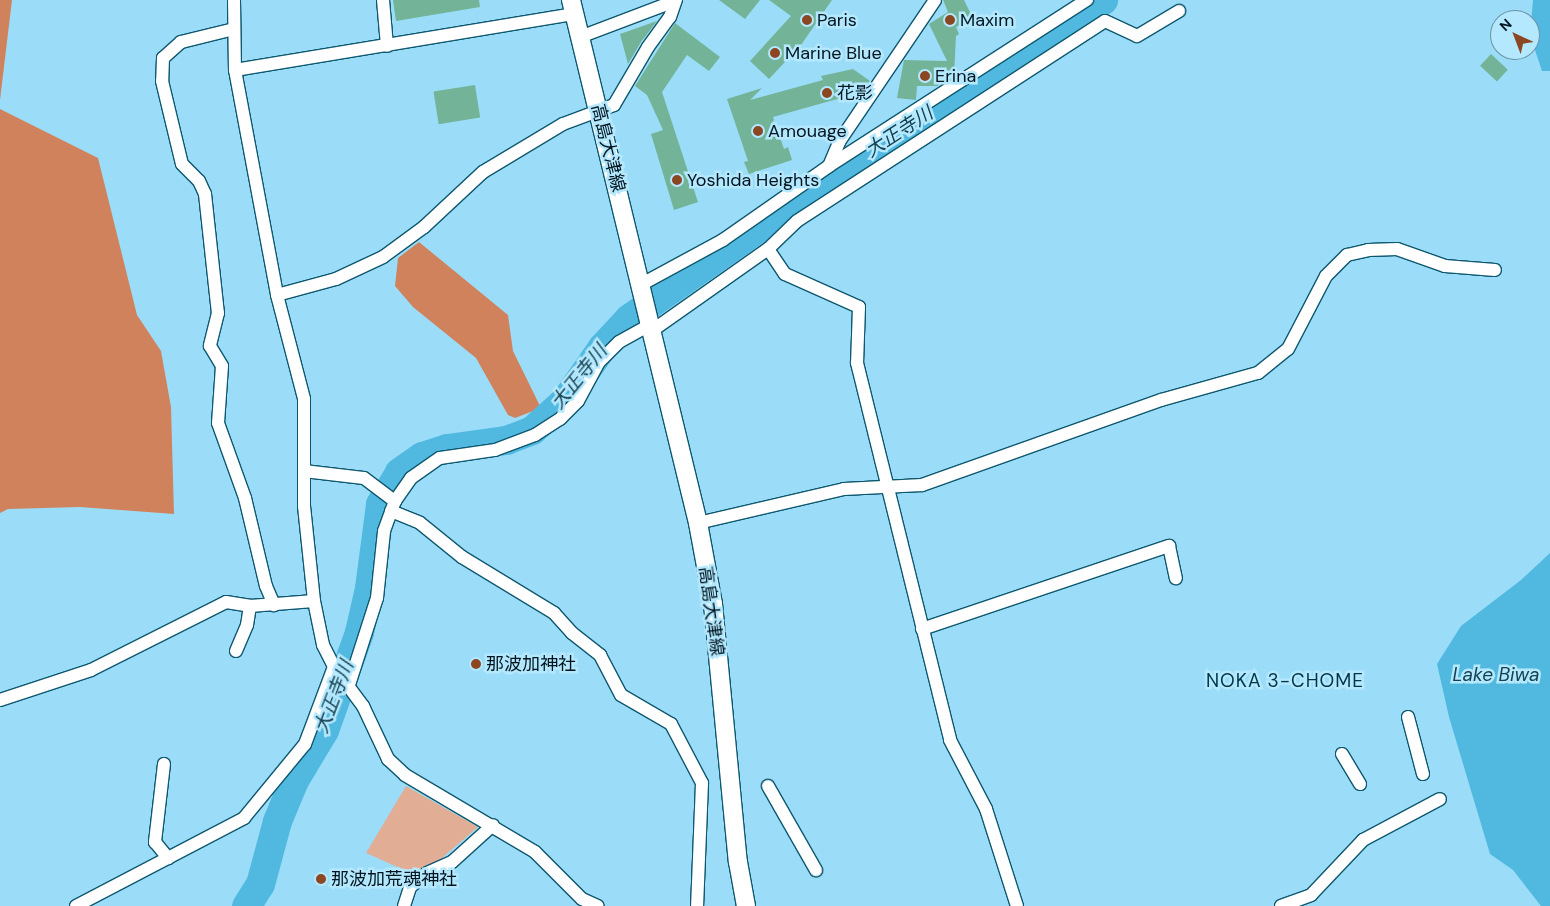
<!DOCTYPE html>
<html>
<head>
<meta charset="utf-8">
<style>
	body { margin:0 }
	#map { position:relative; width:1550px; height:906px; overflow:hidden; background:#9bddf9; font-family:"DM Sans","Noto Sans JP",sans-serif }
	div>[style] { position:absolute }
	.green>* { inset:0; background:#e1ad95 }
	.forest>* { inset:0; background:#d0825c }
	.water>* { inset:0; background:#51b9e0 }
	.river>* { height:29px; margin:-14.5px; padding:0 14.5px; transform-origin:14.5px; border-radius:14.5px; background:#51b9e0 }
	.building>* { inset:0; background:#73b398; transform-origin:0 0 }
	.roads { filter:drop-shadow(1px 0 #0e586f) drop-shadow(-1px 0 #0e586f) drop-shadow(0 1px #0e586f) drop-shadow(0 -1px #0e586f) }
	.minor>* { height:12px; margin:-6px; padding:0 6px; transform-origin:6px; border-radius:6px; background:#fff }
	.secondary>* { height:18px; margin:-9px; padding:0 9px; transform-origin:9px; border-radius:9px; background:#fff }
	.dots>* { width:14px; height:14px; translate:-50% -50%; box-sizing:border-box; border:2px solid #b4e8fe; border-radius:50% }
	span { translate:-50% -50%; white-space:nowrap; text-align:center; line-height:1.15; -webkit-text-stroke:5px #b4e8fe; paint-order:stroke }
	.poi-label { font-size:18px; color:#00151f }
	.left { translate:0 -50%; text-align:left }
	.street-label { font-size:18px; color:#00151f }
	.water-label { font-size:19px; color:#134151; font-style:italic }
	.neighbourhood-label { font-size:19px; color:#003749; letter-spacing:1px }
	.north { position:absolute; left:1490px; top:10px; width:50px; height:50px; box-sizing:border-box; background:#b4e8fe; border:1px solid #6c94a5; border-radius:50%; rotate:317deg; font-size:14px; font-weight:700; line-height:20px; text-align:center; color:#00151f }
	.north::after { content:''; display:block; margin:auto; width:18px; height:22px; background:#8c4621; clip-path:polygon(50% 0,100% 100%,50% 72%,0 100%) }
</style>
</head>
<body>
<div id="map">
	<div class="green">
		<div style="clip-path:polygon(406px 786px,478px 827px,442px 858px,413px 874px,366px 853px)"></div>
	</div>
	<div class="forest">
		<div style="clip-path:polygon(0 0,12px 0,0 100px)"></div>
		<div style="clip-path:polygon(0 109px,98px 158px,137px 315px,161px 351px,171px 407px,174px 514px,80px 507px,8px 509px,0 513px)"></div>
		<div style="clip-path:polygon(419px 242px,508px 315px,513px 351px,541px 408px,515px 418px,508px 415px,476px 358px,413px 307px,395px 286px,398px 258px)"></div>
	</div>
	<div class="water">
		<div style="clip-path:polygon(1533px 0,1550px 0,1550px 71px,1542px 71px,1530px 35px)"></div>
		<div style="clip-path:polygon(1550px 553px,1550px 906px,1541px 906px,1513px 870px,1490px 854px,1449px 717px,1437px 664px,1461px 626px,1521px 580px)"></div>
	</div>
	<div class="river">
		<div style="left:246px;top:906px;width:26px;rotate:-58deg"></div>
		<div style="left:260px;top:884px;width:65px;rotate:-74.9deg"></div>
		<div style="left:277px;top:821px;width:44px;rotate:-67.5deg"></div>
		<div style="left:294px;top:780px;width:58px;rotate:-59deg"></div>
		<div style="left:324px;top:730px;width:104px;rotate:-70.3deg"></div>
		<div style="left:359px;top:632px;width:45px;rotate:-77.2deg"></div>
		<div style="left:369px;top:588px;width:85px;rotate:-82.5deg"></div>
		<div style="left:380px;top:504px;width:37px;rotate:-59deg"></div>
		<div style="left:399px;top:472px;width:28px;rotate:-35deg"></div>
		<div style="left:422px;top:456px;width:26px;rotate:-18deg"></div>
		<div style="left:447px;top:448px;width:60px;rotate:-7.7deg"></div>
		<div style="left:506px;top:440px;width:28px;rotate:-21deg"></div>
		<div style="left:532px;top:430px;width:45px;rotate:-42.3deg"></div>
		<div style="left:565px;top:400px;width:65px;rotate:-55.1deg"></div>
		<div style="left:602px;top:347px;width:40px;rotate:-47deg"></div>
		<div style="left:629px;top:318px;width:290px;rotate:-34.9deg"></div>
		<div style="left:867px;top:152px;width:281px;rotate:-32.8deg"></div>
	</div>
	<div class="building">
		<div style="clip-path:polygon(393px 0,479px 0,480px 7px,396px 21px)"></div>
		<div style="clip-path:polygon(719px 0,760px 0,745px 19px)"></div>
		<div style="clip-path:polygon(769px 0,832px 0,801px 45px,769px 79px,750px 61px,791px 16px)"></div>
		<div style="clip-path:polygon(943px 0,964px 0,973px 18px,956px 27px,959px 34px,956px 36px,954px 75px,939px 81px,938px 86px,917px 86px,916px 100px,897px 98px,904px 60px,947px 61px,929px 24px,948px 12px)"></div>
		<div style="clip-path:polygon(657px 21px,641px 42px,628px 64px,620px 34px)"></div>
		<div style="clip-path:polygon(675px 23px,720px 57px,709px 71px,687px 55px,662px 92px,698px 202px,674px 210px,651px 134px,663px 130px,647px 95px,635px 86px)"></div>
		<div style="left:1491px;top:54px;width:23px;height:16px;rotate:43deg"></div>
		<div style="clip-path:polygon(853px 69px,870px 81px,859px 97px,842px 102px,841px 98px,773px 117px,784px 149px,788px 147px,792px 160px,749px 174px,744px 162px,748px 161px,727px 99px,762px 88px,750px 100px,823px 80px,821px 76px)"></div>
		<div style="left:475px;top:85px;width:33px;height:42px;rotate:81deg"></div>
	</div>
	<div class="roads">
		<div class="minor">
			<div style="left:234px;top:0;width:70px;rotate:89.2deg"></div>
			<div style="left:235px;top:70px;width:229px;rotate:79.4deg"></div>
			<div style="left:277px;top:295px;width:107px;rotate:75.4deg"></div>
			<div style="left:304px;top:399px;width:107px;rotate:90deg"></div>
			<div style="left:304px;top:506px;width:96px;rotate:84deg"></div>
			<div style="left:314px;top:601px;width:45px;rotate:78.4deg"></div>
			<div style="left:323px;top:645px;width:25px;rotate:63deg"></div>
			<div style="left:334px;top:667px;width:49px;rotate:53.4deg"></div>
			<div style="left:363px;top:706px;width:59px;rotate:64.7deg"></div>
			<div style="left:388px;top:759px;width:23px;rotate:43deg"></div>
			<div style="left:405px;top:775px;width:151px;rotate:30.6deg"></div>
			<div style="left:535px;top:852px;width:66px;rotate:45deg"></div>
			<div style="left:582px;top:899px;width:17px;rotate:24deg"></div>
			<div style="left:383px;top:0;width:46px;rotate:85deg"></div>
			<div style="left:234px;top:29px;width:55px;rotate:166.2deg"></div>
			<div style="left:181px;top:42px;width:24px;rotate:138deg"></div>
			<div style="left:163px;top:58px;width:23px;rotate:92deg"></div>
			<div style="left:162px;top:81px;width:85px;rotate:76.5deg"></div>
			<div style="left:182px;top:164px;width:24px;rotate:45deg"></div>
			<div style="left:199px;top:181px;width:14px;rotate:65deg"></div>
			<div style="left:205px;top:194px;width:120px;rotate:83.8deg"></div>
			<div style="left:218px;top:313px;width:34px;rotate:104deg"></div>
			<div style="left:210px;top:346px;width:23px;rotate:59deg"></div>
			<div style="left:222px;top:366px;width:57px;rotate:94deg"></div>
			<div style="left:218px;top:423px;width:80px;rotate:70.2deg"></div>
			<div style="left:245px;top:498px;width:90px;rotate:76.6deg"></div>
			<div style="left:266px;top:586px;width:21px;rotate:67deg"></div>
			<div style="left:580px;top:37px;width:102px;rotate:-20.8deg"></div>
			<div style="left:235px;top:70px;width:344px;rotate:-9.4deg"></div>
			<div style="left:829px;top:166px;width:26px;rotate:-67deg"></div>
			<div style="left:839px;top:142px;width:171px;rotate:-55.9deg"></div>
			<div style="left:768px;top:249px;width:30px;rotate:56deg"></div>
			<div style="left:785px;top:274px;width:81px;rotate:24deg"></div>
			<div style="left:859px;top:307px;width:56px;rotate:92deg"></div>
			<div style="left:857px;top:363px;width:388px;rotate:76.1deg"></div>
			<div style="left:950px;top:740px;width:78px;rotate:62.4deg"></div>
			<div style="left:986px;top:809px;width:102px;rotate:72.3deg"></div>
			<div style="left:642px;top:284px;width:92px;rotate:-28.5deg"></div>
			<div style="left:723px;top:240px;width:129px;rotate:-34.9deg"></div>
			<div style="left:829px;top:166px;width:307px;rotate:-32.8deg"></div>
			<div style="left:277px;top:295px;width:61px;rotate:-15.2deg"></div>
			<div style="left:336px;top:279px;width:52px;rotate:-25.1deg"></div>
			<div style="left:383px;top:257px;width:51px;rotate:-36.2deg"></div>
			<div style="left:424px;top:227px;width:81px;rotate:-43deg"></div>
			<div style="left:483px;top:172px;width:93px;rotate:-31deg"></div>
			<div style="left:563px;top:124px;width:54px;rotate:-20.4deg"></div>
			<div style="left:614px;top:105px;width:67px;rotate:-59.6deg"></div>
			<div style="left:648px;top:47px;width:37px;rotate:-54deg"></div>
			<div style="left:670px;top:17px;width:18px;rotate:-71deg"></div>
			<div style="left:653px;top:330px;width:141px;rotate:-35.2deg"></div>
			<div style="left:768px;top:249px;width:40px;rotate:-44deg"></div>
			<div style="left:797px;top:221px;width:367px;rotate:-33deg"></div>
			<div style="left:1105px;top:21px;width:35px;rotate:25deg"></div>
			<div style="left:1137px;top:36px;width:49px;rotate:-30.8deg"></div>
			<div style="left:304px;top:471px;width:60px;rotate:6.7deg"></div>
			<div style="left:364px;top:478px;width:39px;rotate:37deg"></div>
			<div style="left:391px;top:511px;width:31px;rotate:22deg"></div>
			<div style="left:420px;top:523px;width:54px;rotate:39deg"></div>
			<div style="left:462px;top:557px;width:108px;rotate:31.3deg"></div>
			<div style="left:554px;top:613px;width:27px;rotate:48deg"></div>
			<div style="left:572px;top:633px;width:36px;rotate:38deg"></div>
			<div style="left:600px;top:655px;width:45px;rotate:62.3deg"></div>
			<div style="left:621px;top:695px;width:58px;rotate:30.1deg"></div>
			<div style="left:671px;top:724px;width:67px;rotate:62.3deg"></div>
			<div style="left:702px;top:783px;width:123px;rotate:92.3deg"></div>
			<div style="left:698px;top:523px;width:150px;rotate:-13.1deg"></div>
			<div style="left:844px;top:489px;width:78px;rotate:-2.9deg"></div>
			<div style="left:922px;top:485px;width:254px;rotate:-19.6deg"></div>
			<div style="left:1161px;top:400px;width:101px;rotate:-15.6deg"></div>
			<div style="left:1258px;top:373px;width:38px;rotate:-39deg"></div>
			<div style="left:1288px;top:349px;width:82px;rotate:-62.5deg"></div>
			<div style="left:1326px;top:276px;width:30px;rotate:-45deg"></div>
			<div style="left:1347px;top:255px;width:22px;rotate:-13deg"></div>
			<div style="left:1368px;top:250px;width:29px;rotate:-2deg"></div>
			<div style="left:1397px;top:249px;width:51px;rotate:19.5deg"></div>
			<div style="left:1445px;top:266px;width:50px;rotate:4.6deg"></div>
			<div style="left:922px;top:629px;width:261px;rotate:-18.6deg"></div>
			<div style="left:1169px;top:546px;width:33px;rotate:78deg"></div>
			<div style="left:236px;top:651px;width:28px;rotate:-67deg"></div>
			<div style="left:247px;top:625px;width:19px;rotate:-81deg"></div>
			<div style="left:349px;top:685px;width:91px;rotate:-72.2deg"></div>
			<div style="left:377px;top:598px;width:67px;rotate:-84deg"></div>
			<div style="left:384px;top:531px;width:32px;rotate:-70deg"></div>
			<div style="left:395px;top:501px;width:28px;rotate:-55deg"></div>
			<div style="left:411px;top:478px;width:35px;rotate:-35deg"></div>
			<div style="left:440px;top:458px;width:56px;rotate:-8.3deg"></div>
			<div style="left:495px;top:450px;width:43px;rotate:-20.6deg"></div>
			<div style="left:535px;top:435px;width:30px;rotate:-33deg"></div>
			<div style="left:560px;top:419px;width:25px;rotate:-45deg"></div>
			<div style="left:578px;top:401px;width:44px;rotate:-61.7deg"></div>
			<div style="left:599px;top:362px;width:28px;rotate:-45deg"></div>
			<div style="left:619px;top:342px;width:37px;rotate:-29deg"></div>
			<div style="left:0;top:700px;width:96px;rotate:-18.2deg"></div>
			<div style="left:91px;top:670px;width:151px;rotate:-26.7deg"></div>
			<div style="left:226px;top:602px;width:24px;rotate:9deg"></div>
			<div style="left:250px;top:606px;width:64px;rotate:-4.5deg"></div>
			<div style="left:1408px;top:717px;width:59px;rotate:75.3deg"></div>
			<div style="left:1342px;top:754px;width:35px;rotate:59deg"></div>
			<div style="left:164px;top:764px;width:79px;rotate:96.6deg"></div>
			<div style="left:155px;top:842px;width:21px;rotate:51deg"></div>
			<div style="left:768px;top:786px;width:97px;rotate:60.3deg"></div>
			<div style="left:76px;top:906px;width:190px;rotate:-27.6deg"></div>
			<div style="left:244px;top:818px;width:96px;rotate:-50.5deg"></div>
			<div style="left:305px;top:744px;width:82px;rotate:-69.4deg"></div>
			<div style="left:404px;top:906px;width:20px;rotate:-72deg"></div>
			<div style="left:410px;top:887px;width:22px;rotate:-39deg"></div>
			<div style="left:427px;top:873px;width:27px;rotate:-24deg"></div>
			<div style="left:452px;top:862px;width:55px;rotate:-42.1deg"></div>
			<div style="left:1281px;top:906px;width:32px;rotate:-20deg"></div>
			<div style="left:1311px;top:895px;width:76px;rotate:-46.6deg"></div>
			<div style="left:1363px;top:840px;width:87px;rotate:-28deg"></div>
		</div>
		<div class="secondary">
			<div style="left:571px;top:0;width:538px;rotate:76.35deg"></div>
			<div style="left:698px;top:523px;width:82px;rotate:79.5deg"></div>
			<div style="left:713px;top:604px;width:259px;rotate:84.5deg"></div>
			<div style="left:738px;top:862px;width:45px;rotate:79.7deg"></div>
		</div>
	</div>
	<div class="dots">
		<div style="left:807px;top:20px;background:#8c4621"></div>
		<div style="left:950px;top:20px;background:#8c4621"></div>
		<div style="left:775px;top:53px;background:#8c4621"></div>
		<div style="left:925px;top:76px;background:#8c4621"></div>
		<div style="left:827px;top:93px;background:#8c4621"></div>
		<div style="left:758px;top:131px;background:#8c4621"></div>
		<div style="left:677px;top:180px;background:#8c4621"></div>
		<div style="left:476px;top:664px;background:#8c4621"></div>
		<div style="left:321px;top:879px;background:#8c4621"></div>
	</div>
	<div class="poi-label">
		<span class="left" style="left:817px;top:20px">Paris</span>
		<span class="left" style="left:960px;top:20px">Maxim</span>
		<span class="left" style="left:785px;top:53px">Marine Blue</span>
		<span class="left" style="left:935px;top:76px">Erina</span>
		<span class="left" style="left:837px;top:93px">花影</span>
		<span class="left" style="left:768px;top:131px">Amouage</span>
		<span class="left" style="left:687px;top:180px">Yoshida Heights</span>
		<span class="left" style="left:486px;top:664px">那波加神社</span>
		<span class="left" style="left:331px;top:879px">那波加荒魂神社</span>
	</div>
	<div class="street-label">
		<span style="left:608px;top:148px;rotate:76deg">高島大津線</span>
		<span style="left:711px;top:611px;rotate:82deg">高島大津線</span>
	</div>
	<div class="water-label">
		<span style="left:899px;top:132px;rotate:-33deg">大正寺川</span>
		<span style="left:579px;top:377px;rotate:-51deg">大正寺川</span>
		<span style="left:1496px;top:675px">Lake Biwa</span>
		<span style="left:334px;top:697px;rotate:-69deg">大正寺川</span>
	</div>
	<div class="neighbourhood-label">
		<span style="left:1285px;top:681px">NOKA 3-CHOME</span>
	</div>
	<div class="north">N</div>
</div>
</body>
</html>
